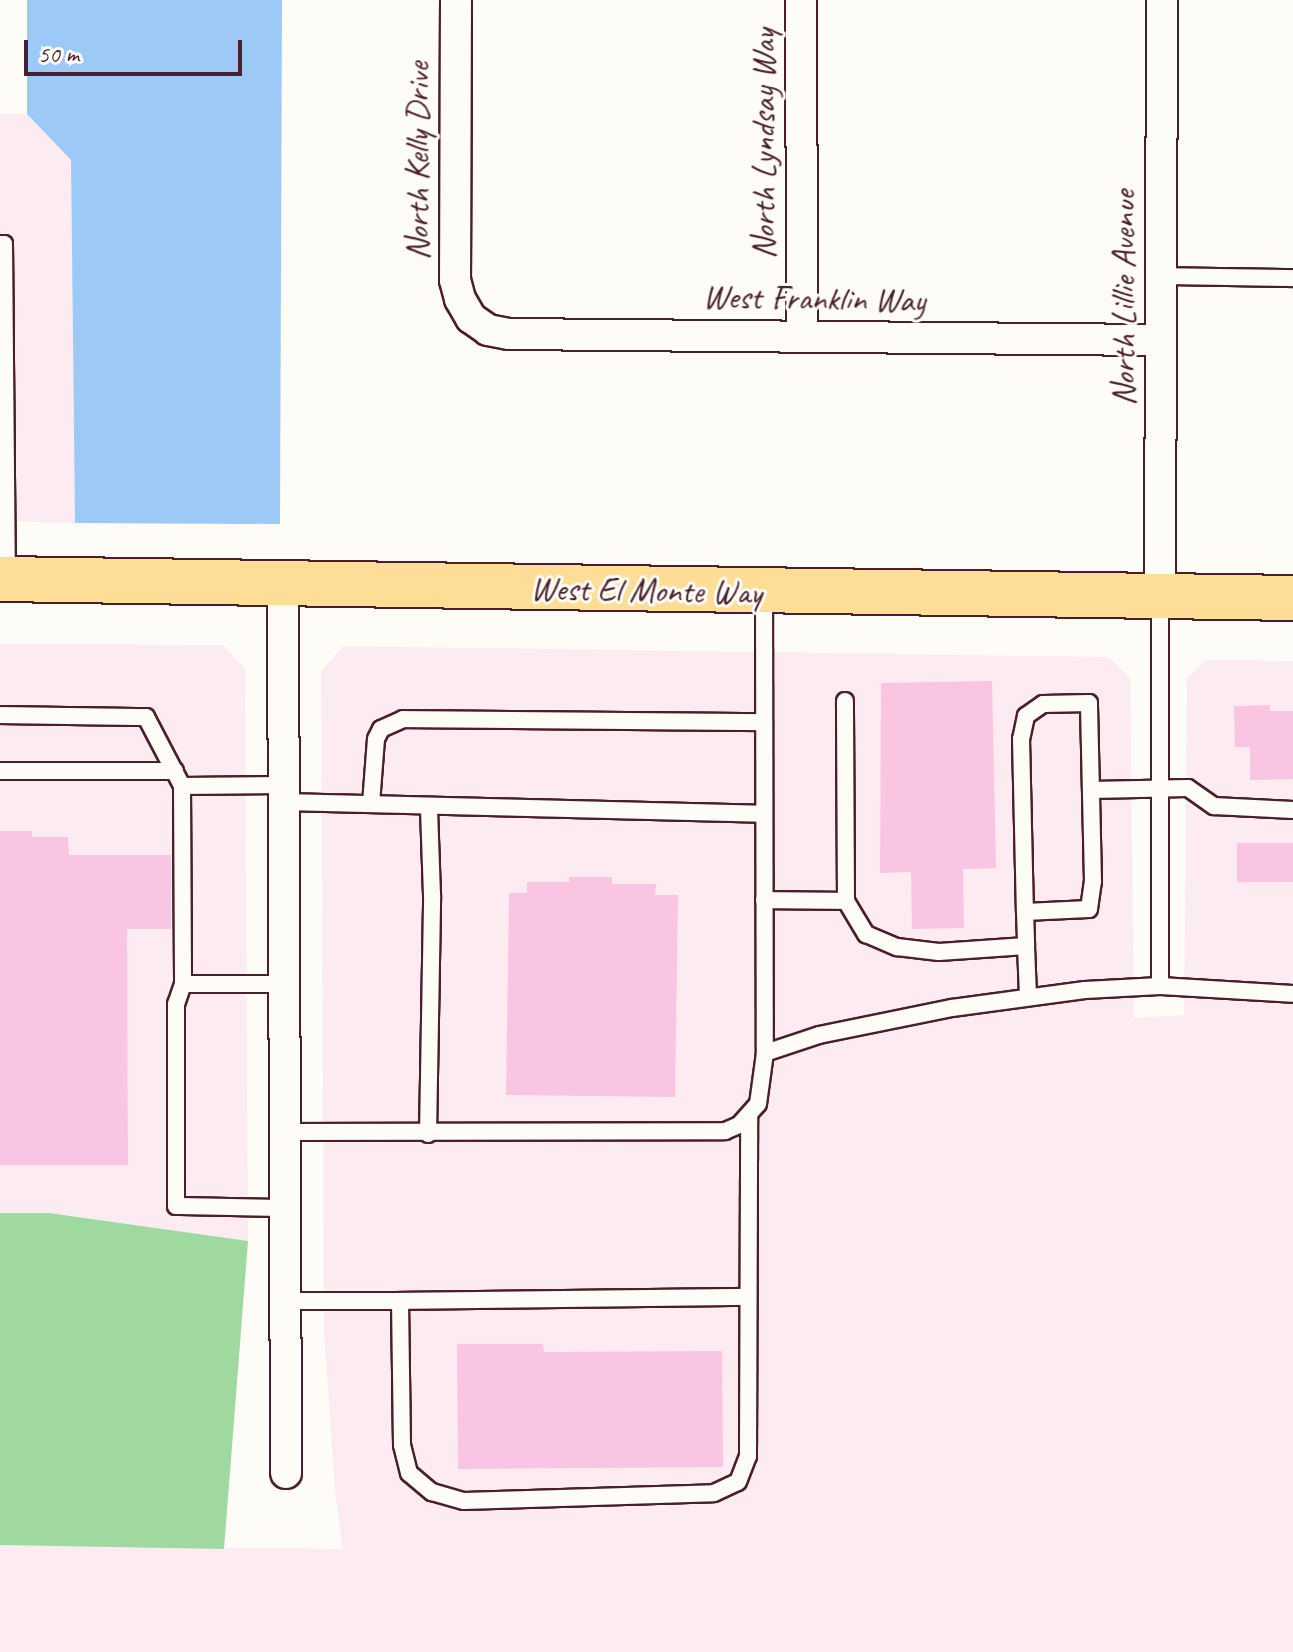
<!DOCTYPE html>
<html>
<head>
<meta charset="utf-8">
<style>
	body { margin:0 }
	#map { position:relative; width:1293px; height:1652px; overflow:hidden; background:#fdfcf7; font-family:Caveat,sans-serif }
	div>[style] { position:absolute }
	.built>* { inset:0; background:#fcecf1 }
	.green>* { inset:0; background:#9fd99f }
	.water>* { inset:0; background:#9cc9f6 }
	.building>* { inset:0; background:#fac5e2; transform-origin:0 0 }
	.roads { filter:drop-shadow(2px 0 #4a1f2b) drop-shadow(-2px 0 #4a1f2b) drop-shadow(0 2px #4a1f2b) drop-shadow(0 -2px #4a1f2b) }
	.service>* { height:16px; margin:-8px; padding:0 8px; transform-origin:8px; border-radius:8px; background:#fdfcf7 }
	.minor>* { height:30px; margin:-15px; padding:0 15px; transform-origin:15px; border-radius:15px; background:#fdfcf7 }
	.primary>* { height:44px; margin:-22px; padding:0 22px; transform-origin:22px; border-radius:22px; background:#fedd96 }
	span { translate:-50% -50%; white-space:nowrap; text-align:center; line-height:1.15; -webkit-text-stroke:6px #fdfcf7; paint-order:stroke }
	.street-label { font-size:34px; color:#4a1f2b }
	.scale { position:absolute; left:24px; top:40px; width:218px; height:36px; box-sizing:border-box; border:4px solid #4a1f2b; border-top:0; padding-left:10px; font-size:24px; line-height:28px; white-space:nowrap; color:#4a1f2b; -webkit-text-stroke:6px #fdfcf7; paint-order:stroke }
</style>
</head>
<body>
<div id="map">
	<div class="built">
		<div style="clip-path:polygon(0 114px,27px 114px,71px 160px,75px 523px,0 521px)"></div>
		<div style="clip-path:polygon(0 644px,223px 645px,245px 669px,248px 1241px,49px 1213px,0 1213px)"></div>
		<div style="clip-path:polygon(343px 646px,1109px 657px,1130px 678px,1134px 1018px,1184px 1015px,1187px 679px,1205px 660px,1293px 661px,1293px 1652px,0 1652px,0 1545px,343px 1549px,335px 1491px,324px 1332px,321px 672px)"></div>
	</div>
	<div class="green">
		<div style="clip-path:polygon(0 1213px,49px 1213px,248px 1241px,224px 1549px,0 1545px)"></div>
	</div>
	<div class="water">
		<div style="clip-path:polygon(27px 0,282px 0,280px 524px,75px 523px,71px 160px,27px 114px)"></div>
	</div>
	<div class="building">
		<div style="clip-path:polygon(992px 681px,996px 868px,963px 869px,964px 928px,912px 929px,911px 872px,880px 873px,881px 683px)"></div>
		<div style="clip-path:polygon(1270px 705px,1270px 711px,1293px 711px,1293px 779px,1250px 780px,1250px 747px,1235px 747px,1234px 706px)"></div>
		<div style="clip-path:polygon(0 831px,32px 831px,32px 837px,68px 837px,69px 855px,171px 855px,171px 929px,127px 929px,128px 1165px,0 1165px)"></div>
		<div style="left:1237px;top:843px;width:56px;height:39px"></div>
		<div style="clip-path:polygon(569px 877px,612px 877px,612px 884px,656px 884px,655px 895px,678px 895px,675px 1097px,506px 1095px,509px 893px,527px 893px,527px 882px,569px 882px)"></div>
		<div style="clip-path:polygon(457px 1344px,543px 1344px,544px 1352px,722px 1351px,723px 1467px,458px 1469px)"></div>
	</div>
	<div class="roads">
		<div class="service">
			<div style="left:0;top:244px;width:4px"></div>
			<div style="left:4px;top:244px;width:334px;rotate:89.5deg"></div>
			<div style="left:1161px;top:276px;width:132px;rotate:0.9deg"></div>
			<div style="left:764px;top:592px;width:461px;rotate:89.9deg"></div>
			<div style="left:1160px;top:597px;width:389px;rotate:90deg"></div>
			<div style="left:1160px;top:986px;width:133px;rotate:3.4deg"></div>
			<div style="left:0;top:715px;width:146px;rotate:0.8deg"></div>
			<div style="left:146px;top:717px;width:78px;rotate:62.4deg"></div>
			<div style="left:0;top:771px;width:175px"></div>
			<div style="left:282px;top:785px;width:100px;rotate:179.4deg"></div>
			<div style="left:182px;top:786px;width:198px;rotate:89.7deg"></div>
			<div style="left:183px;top:984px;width:21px;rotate:109deg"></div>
			<div style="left:176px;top:1004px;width:202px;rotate:90deg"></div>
			<div style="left:176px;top:1206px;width:108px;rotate:1.1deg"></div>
			<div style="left:1091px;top:790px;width:97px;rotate:-1.2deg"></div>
			<div style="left:1188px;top:788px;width:32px;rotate:35deg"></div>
			<div style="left:1214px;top:806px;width:79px;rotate:2.9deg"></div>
			<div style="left:282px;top:802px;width:482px;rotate:1.4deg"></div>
			<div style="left:371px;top:804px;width:65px;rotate:-85.6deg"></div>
			<div style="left:376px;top:739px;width:11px;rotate:-63deg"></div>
			<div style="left:381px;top:729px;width:24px;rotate:-24deg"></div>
			<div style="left:403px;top:719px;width:361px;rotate:0.5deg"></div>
			<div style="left:764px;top:900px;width:82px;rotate:0.7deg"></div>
			<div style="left:846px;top:901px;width:200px;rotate:-90.3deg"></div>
			<div style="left:846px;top:901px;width:39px;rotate:59deg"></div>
			<div style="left:866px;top:934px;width:34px;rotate:23deg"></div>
			<div style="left:897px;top:947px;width:42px;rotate:6.8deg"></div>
			<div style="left:939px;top:952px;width:87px;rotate:-3.9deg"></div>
			<div style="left:1026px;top:946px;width:50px;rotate:87.7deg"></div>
			<div style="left:1025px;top:912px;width:64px;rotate:-2.7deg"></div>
			<div style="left:1089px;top:909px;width:27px;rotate:-82deg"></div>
			<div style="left:1093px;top:882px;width:179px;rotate:-91.3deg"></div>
			<div style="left:1089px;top:703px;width:46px;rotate:178.8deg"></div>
			<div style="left:1043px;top:704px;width:21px;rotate:145deg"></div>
			<div style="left:1026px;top:716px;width:24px;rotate:102deg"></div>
			<div style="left:1021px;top:739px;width:173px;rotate:88.7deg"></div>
			<div style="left:1025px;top:912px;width:34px;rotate:88deg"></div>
			<div style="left:183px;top:984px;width:99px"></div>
			<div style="left:284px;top:1132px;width:441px;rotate:-0.1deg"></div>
			<div style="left:725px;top:1131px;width:15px;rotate:-23deg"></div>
			<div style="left:739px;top:1125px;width:28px;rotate:-48deg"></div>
			<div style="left:758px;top:1104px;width:51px;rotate:-82.2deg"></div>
			<div style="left:765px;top:1053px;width:57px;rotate:-18.4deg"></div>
			<div style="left:819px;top:1035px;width:136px;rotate:-11.5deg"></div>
			<div style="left:952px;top:1008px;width:134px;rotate:-7.7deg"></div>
			<div style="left:1085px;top:990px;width:75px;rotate:-3.1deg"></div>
			<div style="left:428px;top:1134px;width:239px;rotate:-89deg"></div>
			<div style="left:432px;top:895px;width:88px;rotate:-92deg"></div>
			<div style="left:285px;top:1301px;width:115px"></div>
			<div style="left:400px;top:1301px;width:144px;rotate:89.2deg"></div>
			<div style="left:402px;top:1445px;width:29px;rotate:76deg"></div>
			<div style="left:409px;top:1473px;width:30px;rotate:40deg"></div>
			<div style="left:432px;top:1492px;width:33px;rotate:16deg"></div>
			<div style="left:464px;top:1501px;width:250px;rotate:-1.8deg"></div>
			<div style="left:714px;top:1493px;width:26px;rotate:-25deg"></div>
			<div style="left:738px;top:1482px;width:28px;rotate:-69deg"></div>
			<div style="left:748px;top:1456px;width:339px;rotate:-89.8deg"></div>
			<div style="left:400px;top:1301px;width:346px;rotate:-0.7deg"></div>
		</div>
		<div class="minor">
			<div style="left:456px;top:0;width:280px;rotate:90.2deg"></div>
			<div style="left:455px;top:280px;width:20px;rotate:75deg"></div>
			<div style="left:460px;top:299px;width:22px;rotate:60deg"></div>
			<div style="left:471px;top:318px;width:21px;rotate:35deg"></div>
			<div style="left:488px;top:330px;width:21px;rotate:11deg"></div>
			<div style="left:509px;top:334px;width:651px;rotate:0.53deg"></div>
			<div style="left:801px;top:0;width:335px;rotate:89.8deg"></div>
			<div style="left:283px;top:583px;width:890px;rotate:89.81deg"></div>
			<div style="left:1160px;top:596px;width:596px;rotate:-89.81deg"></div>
		</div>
		<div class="primary">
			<div style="left:0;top:579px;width:1293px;rotate:0.84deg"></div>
		</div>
	</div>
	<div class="street-label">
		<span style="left:763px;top:144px;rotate:-90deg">North Lyndsay Way</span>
		<span style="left:417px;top:161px;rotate:-90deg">North Kelly Drive</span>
		<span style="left:814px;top:298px;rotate:1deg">West Franklin Way</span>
		<span style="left:1123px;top:298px;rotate:-90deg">North Lillie Avenue</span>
		<span style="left:646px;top:590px;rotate:1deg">West El Monte Way</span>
	</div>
	<div class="scale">50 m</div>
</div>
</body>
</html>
